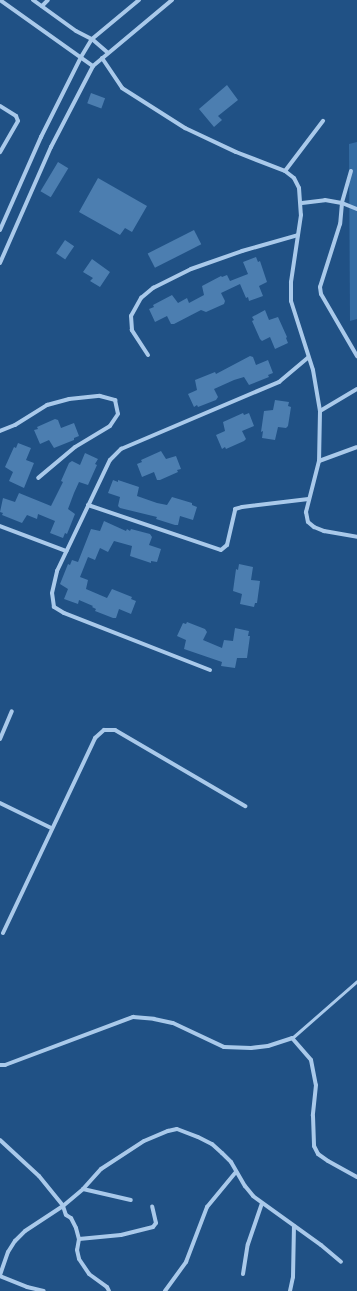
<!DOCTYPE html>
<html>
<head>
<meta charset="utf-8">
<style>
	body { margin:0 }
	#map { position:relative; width:357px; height:1291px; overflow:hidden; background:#205185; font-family:"Open Sans",sans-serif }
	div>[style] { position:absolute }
	.green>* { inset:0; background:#346ca3 }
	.building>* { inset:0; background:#4c7eb0; transform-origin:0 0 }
	.lane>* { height:3px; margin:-1.5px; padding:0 1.5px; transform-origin:1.5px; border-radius:1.5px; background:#a9c9ea }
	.street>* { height:4px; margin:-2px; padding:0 2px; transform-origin:2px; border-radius:2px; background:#a9c9ea }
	span { translate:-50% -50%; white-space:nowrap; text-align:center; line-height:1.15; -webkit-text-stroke:3px #205185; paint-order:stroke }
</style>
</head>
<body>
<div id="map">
	<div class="green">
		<div style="clip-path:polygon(357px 142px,357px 319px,350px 321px,349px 144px)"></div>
	</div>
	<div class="building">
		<div style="clip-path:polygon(227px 85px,238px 100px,218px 116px,222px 120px,214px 127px,199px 109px)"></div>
		<div style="left:91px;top:93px;width:15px;height:11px;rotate:20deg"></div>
		<div style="left:58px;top:162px;width:12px;height:34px;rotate:31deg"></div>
		<div style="clip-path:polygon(98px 178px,147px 206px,132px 232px,125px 228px,120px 235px,79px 212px)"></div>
		<div style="left:194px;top:230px;width:16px;height:52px;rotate:63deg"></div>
		<div style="left:65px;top:240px;width:11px;height:16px;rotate:34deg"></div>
		<div style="clip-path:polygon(256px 257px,258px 262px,260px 261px,267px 282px,259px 286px,263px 296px,249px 301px,248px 297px,246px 298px,240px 284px,221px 293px,225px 301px,224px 304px,206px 312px,201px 310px,174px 324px,171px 324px,167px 316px,155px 322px,149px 309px,154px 307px,153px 305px,172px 295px,178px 303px,187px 298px,189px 303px,204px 295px,202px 286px,221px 276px,222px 277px,227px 275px,230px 281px,248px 274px,243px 262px)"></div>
		<div style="clip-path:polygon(92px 259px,110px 272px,100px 287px,90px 281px,93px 278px,83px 272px)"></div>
		<div style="clip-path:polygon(265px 310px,269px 320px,278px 317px,287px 337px,286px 338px,288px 343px,275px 349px,270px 337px,262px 341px,260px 339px,252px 321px,254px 320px,252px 317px)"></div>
		<div style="clip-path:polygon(250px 356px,253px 357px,256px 365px,268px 360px,273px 373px,268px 375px,269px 377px,249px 385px,244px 377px,234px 380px,214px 389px,218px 397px,216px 400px,198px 407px,197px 405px,194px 407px,188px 394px,197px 390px,195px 380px,215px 372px,216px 374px)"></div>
		<div style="clip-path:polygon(275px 400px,289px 402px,288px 406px,291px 407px,288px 426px,286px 428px,278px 427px,275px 440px,262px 438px,263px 431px,261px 432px,264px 411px,273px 410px)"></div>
		<div style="clip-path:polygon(243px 413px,244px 415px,249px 413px,254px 426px,242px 431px,246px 439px,244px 441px,226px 449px,225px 447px,222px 449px,216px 435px,225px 431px,223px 422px)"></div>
		<div style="clip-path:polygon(55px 419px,58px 420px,61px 428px,74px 423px,79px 436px,74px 438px,74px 440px,54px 448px,49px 440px,40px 444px,34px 430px,38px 429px,37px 427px)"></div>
		<div style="clip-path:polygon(18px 443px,31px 448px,26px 460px,34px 463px,24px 488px,9px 481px,13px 472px,5px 467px,14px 447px,16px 448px)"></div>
		<div style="clip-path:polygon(161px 451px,166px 459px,176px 456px,181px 469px,177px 470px,178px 472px,160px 480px,157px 480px,154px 472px,142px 477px,137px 464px,142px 462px,141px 460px)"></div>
		<div style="clip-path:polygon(85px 453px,98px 459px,95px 464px,97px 465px,88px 485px,79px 482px,74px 493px,68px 509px,75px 514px,67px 534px,65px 533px,63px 538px,50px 533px,55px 521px,38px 514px,37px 519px,27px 515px,22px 523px,2px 515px,3px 513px,0 512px,3px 498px,15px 502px,19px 493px,51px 506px,63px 482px,61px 481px,69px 463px,72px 461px,80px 465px)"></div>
		<div style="clip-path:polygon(113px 480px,118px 482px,118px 480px,139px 487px,137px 496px,157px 503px,167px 505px,172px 497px,192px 503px,192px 505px,197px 507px,193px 520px,180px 516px,178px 525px,175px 525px,156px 519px,157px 517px,120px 508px,118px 506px,120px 497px,108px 493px)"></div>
		<div style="clip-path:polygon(104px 521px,126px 531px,127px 529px,130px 531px,131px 529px,150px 534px,152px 537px,149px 545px,161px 549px,157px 562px,151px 561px,151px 563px,130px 556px,132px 546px,114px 541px,108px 552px,100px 548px,95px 560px,88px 557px,80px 577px,88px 580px,86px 589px,107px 598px,112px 589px,132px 597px,131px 599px,136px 601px,131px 614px,119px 609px,116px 618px,113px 618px,95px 611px,96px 609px,92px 607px,93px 606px,79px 600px,78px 604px,64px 599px,68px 589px,60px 584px,68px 564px,70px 565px,72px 560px,78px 562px,91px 529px,100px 531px)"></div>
		<div style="clip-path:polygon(239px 564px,253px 567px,251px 580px,260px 581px,257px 603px,255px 603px,254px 607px,240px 604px,242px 594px,233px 591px,236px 569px,238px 570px)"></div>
		<div style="clip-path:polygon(187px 622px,205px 629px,207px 632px,203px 640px,222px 648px,224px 640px,233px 641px,235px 628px,249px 631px,248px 636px,250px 636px,247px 658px,237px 658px,235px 668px,221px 666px,222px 662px,184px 649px,186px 640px,177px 636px,183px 623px,186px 624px)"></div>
	</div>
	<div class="lane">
		<div style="left:292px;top:1038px;width:86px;rotate:-41.2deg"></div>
	</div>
	<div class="street">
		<div style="left:0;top:0;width:114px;rotate:35.4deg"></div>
		<div style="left:33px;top:0;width:53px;rotate:35.8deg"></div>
		<div style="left:76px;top:31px;width:18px;rotate:27deg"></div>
		<div style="left:92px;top:39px;width:21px;rotate:41deg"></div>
		<div style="left:42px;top:6px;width:8px;rotate:-45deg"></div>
		<div style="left:102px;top:58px;width:36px;rotate:56deg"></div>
		<div style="left:122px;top:88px;width:75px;rotate:32.4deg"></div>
		<div style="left:185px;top:128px;width:56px;rotate:25.2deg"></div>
		<div style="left:236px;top:152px;width:53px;rotate:21.2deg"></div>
		<div style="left:285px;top:171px;width:11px;rotate:38deg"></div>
		<div style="left:294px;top:178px;width:11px;rotate:63deg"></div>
		<div style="left:299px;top:188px;width:27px;rotate:86deg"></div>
		<div style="left:301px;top:215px;width:68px;rotate:98.5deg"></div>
		<div style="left:291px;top:282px;width:19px;rotate:90deg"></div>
		<div style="left:291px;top:301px;width:72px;rotate:72.3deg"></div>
		<div style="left:313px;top:370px;width:42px;rotate:80.3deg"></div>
		<div style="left:320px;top:411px;width:50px;rotate:91.1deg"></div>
		<div style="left:319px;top:461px;width:53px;rotate:104.3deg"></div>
		<div style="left:306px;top:512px;width:10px;rotate:79deg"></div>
		<div style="left:308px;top:522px;width:8px;rotate:40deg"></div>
		<div style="left:314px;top:527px;width:11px;rotate:22deg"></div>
		<div style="left:324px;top:531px;width:34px;rotate:10deg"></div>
		<div style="left:0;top:106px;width:19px;rotate:32deg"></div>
		<div style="left:16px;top:116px;width:5px;rotate:68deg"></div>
		<div style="left:18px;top:121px;width:36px;rotate:120deg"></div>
		<div style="left:285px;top:171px;width:63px;rotate:-52.8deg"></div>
		<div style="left:351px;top:171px;width:33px;rotate:106deg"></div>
		<div style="left:342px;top:203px;width:21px;rotate:95deg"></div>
		<div style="left:340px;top:224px;width:66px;rotate:107.6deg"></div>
		<div style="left:320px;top:287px;width:7px;rotate:82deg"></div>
		<div style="left:321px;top:294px;width:72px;rotate:59.9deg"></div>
		<div style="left:302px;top:203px;width:23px;rotate:-7deg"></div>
		<div style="left:325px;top:200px;width:17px;rotate:10deg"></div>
		<div style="left:342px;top:203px;width:16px;rotate:22deg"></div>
		<div style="left:0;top:230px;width:102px;rotate:-66.2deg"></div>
		<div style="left:41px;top:137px;width:89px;rotate:-63.4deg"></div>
		<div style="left:81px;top:57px;width:21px;rotate:-59deg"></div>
		<div style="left:92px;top:39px;width:61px;rotate:-39.7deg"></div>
		<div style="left:0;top:263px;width:127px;rotate:-66.3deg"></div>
		<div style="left:51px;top:147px;width:91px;rotate:-62.6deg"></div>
		<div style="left:93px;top:66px;width:103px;rotate:-39.9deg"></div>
		<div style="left:148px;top:355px;width:30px;rotate:-123deg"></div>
		<div style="left:132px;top:330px;width:14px;rotate:-94deg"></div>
		<div style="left:131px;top:316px;width:21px;rotate:-61deg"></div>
		<div style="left:141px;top:298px;width:16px;rotate:-40deg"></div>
		<div style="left:153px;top:288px;width:42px;rotate:-26.6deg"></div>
		<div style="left:191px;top:269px;width:54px;rotate:-19.4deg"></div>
		<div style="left:242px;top:251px;width:58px;rotate:-15.9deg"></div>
		<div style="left:320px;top:411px;width:43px;rotate:-30.7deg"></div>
		<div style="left:0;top:431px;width:16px;rotate:-22deg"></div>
		<div style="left:15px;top:425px;width:38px;rotate:-32deg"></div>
		<div style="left:47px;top:405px;width:23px;rotate:-15deg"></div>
		<div style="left:69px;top:399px;width:31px;rotate:-6deg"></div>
		<div style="left:100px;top:396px;width:16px;rotate:15deg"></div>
		<div style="left:115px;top:400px;width:14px;rotate:78deg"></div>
		<div style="left:118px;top:414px;width:14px;rotate:124deg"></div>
		<div style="left:110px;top:426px;width:41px;rotate:149deg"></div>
		<div style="left:75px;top:447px;width:48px;rotate:140deg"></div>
		<div style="left:319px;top:461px;width:40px;rotate:-20.2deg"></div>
		<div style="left:88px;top:505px;width:140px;rotate:18.7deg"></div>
		<div style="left:221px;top:550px;width:8px;rotate:-40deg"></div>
		<div style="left:227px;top:545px;width:37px;rotate:-77deg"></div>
		<div style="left:235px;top:509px;width:7px;rotate:-16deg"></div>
		<div style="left:242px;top:507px;width:67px;rotate:-6.8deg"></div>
		<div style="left:0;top:526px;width:71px;rotate:20.7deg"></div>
		<div style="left:210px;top:670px;width:157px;rotate:-158.7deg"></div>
		<div style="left:64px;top:613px;width:12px;rotate:-149deg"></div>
		<div style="left:54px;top:607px;width:14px;rotate:-98deg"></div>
		<div style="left:52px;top:593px;width:23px;rotate:-77deg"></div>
		<div style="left:57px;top:571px;width:123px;rotate:-64.5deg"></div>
		<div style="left:110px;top:460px;width:16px;rotate:-45deg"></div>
		<div style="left:121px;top:449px;width:172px;rotate:-23deg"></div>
		<div style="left:279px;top:382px;width:38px;rotate:-40deg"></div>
		<div style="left:0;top:739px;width:30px;rotate:-67deg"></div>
		<div style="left:0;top:803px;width:57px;rotate:26.1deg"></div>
		<div style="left:3px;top:933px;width:216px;rotate:-64.7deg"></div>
		<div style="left:95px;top:738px;width:12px;rotate:-42deg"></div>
		<div style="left:104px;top:730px;width:11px"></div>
		<div style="left:115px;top:730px;width:151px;rotate:30.3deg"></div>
		<div style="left:0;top:1065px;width:5px"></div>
		<div style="left:5px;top:1065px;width:137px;rotate:-20.6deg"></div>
		<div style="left:133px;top:1017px;width:21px;rotate:5deg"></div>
		<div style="left:154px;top:1019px;width:19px;rotate:12deg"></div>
		<div style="left:173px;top:1023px;width:56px;rotate:25.2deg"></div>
		<div style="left:224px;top:1047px;width:27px;rotate:2deg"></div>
		<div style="left:251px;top:1048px;width:17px;rotate:-7deg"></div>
		<div style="left:268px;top:1046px;width:25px;rotate:-18deg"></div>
		<div style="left:292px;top:1038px;width:29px;rotate:49deg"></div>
		<div style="left:311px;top:1060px;width:25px;rotate:79deg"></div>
		<div style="left:316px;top:1085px;width:31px;rotate:96deg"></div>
		<div style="left:313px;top:1116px;width:30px;rotate:88deg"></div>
		<div style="left:314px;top:1146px;width:9px;rotate:63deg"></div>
		<div style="left:318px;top:1154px;width:12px;rotate:35deg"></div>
		<div style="left:328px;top:1161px;width:33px;rotate:29deg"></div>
		<div style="left:0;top:1140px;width:53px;rotate:42.7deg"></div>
		<div style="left:39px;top:1176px;width:38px;rotate:51deg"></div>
		<div style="left:63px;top:1206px;width:9px;rotate:72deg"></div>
		<div style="left:66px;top:1215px;width:6px;rotate:31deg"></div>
		<div style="left:71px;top:1218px;width:11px;rotate:63deg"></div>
		<div style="left:76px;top:1228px;width:11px;rotate:75deg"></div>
		<div style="left:79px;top:1239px;width:11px;rotate:100deg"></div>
		<div style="left:77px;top:1250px;width:9px;rotate:77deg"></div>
		<div style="left:79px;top:1259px;width:18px;rotate:56deg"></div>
		<div style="left:89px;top:1274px;width:22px;rotate:36deg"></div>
		<div style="left:107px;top:1287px;width:4px;rotate:63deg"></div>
		<div style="left:83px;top:1189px;width:49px;rotate:12.9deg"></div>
		<div style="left:79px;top:1239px;width:42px;rotate:-5.4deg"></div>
		<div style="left:121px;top:1235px;width:33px;rotate:-14deg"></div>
		<div style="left:153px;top:1227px;width:5px;rotate:-53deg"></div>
		<div style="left:156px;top:1223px;width:17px;rotate:-103deg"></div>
		<div style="left:243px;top:1274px;width:30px;rotate:-81deg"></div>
		<div style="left:248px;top:1244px;width:43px;rotate:-71.1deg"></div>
		<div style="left:0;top:1275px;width:24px;rotate:-71deg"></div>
		<div style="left:8px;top:1252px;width:13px;rotate:-58deg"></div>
		<div style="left:15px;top:1241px;width:14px;rotate:-45deg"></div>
		<div style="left:25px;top:1231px;width:45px;rotate:-33.3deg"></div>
		<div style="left:63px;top:1206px;width:26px;rotate:-40deg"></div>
		<div style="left:83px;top:1189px;width:27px;rotate:-48deg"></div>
		<div style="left:101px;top:1169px;width:51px;rotate:-33.1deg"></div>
		<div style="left:144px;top:1141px;width:26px;rotate:-23deg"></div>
		<div style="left:168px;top:1131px;width:9px;rotate:-13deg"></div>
		<div style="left:177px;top:1129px;width:22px;rotate:21deg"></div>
		<div style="left:198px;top:1137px;width:16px;rotate:27deg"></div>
		<div style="left:212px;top:1144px;width:13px;rotate:42deg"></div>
		<div style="left:222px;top:1153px;width:13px;rotate:45deg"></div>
		<div style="left:231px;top:1162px;width:28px;rotate:60deg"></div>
		<div style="left:245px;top:1186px;width:13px;rotate:51deg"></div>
		<div style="left:253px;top:1196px;width:84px;rotate:35.8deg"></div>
		<div style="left:321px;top:1245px;width:26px;rotate:40deg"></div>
		<div style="left:0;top:1276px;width:29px;rotate:22deg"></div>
		<div style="left:27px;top:1287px;width:17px;rotate:13deg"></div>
		<div style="left:165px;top:1291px;width:36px;rotate:-54deg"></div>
		<div style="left:186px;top:1262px;width:59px;rotate:-69.1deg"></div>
		<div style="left:207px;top:1207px;width:45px;rotate:-50.4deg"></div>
		<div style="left:290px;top:1291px;width:14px;rotate:-78deg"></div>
		<div style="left:293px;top:1277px;width:51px;rotate:-88.9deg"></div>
	</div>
</div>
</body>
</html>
